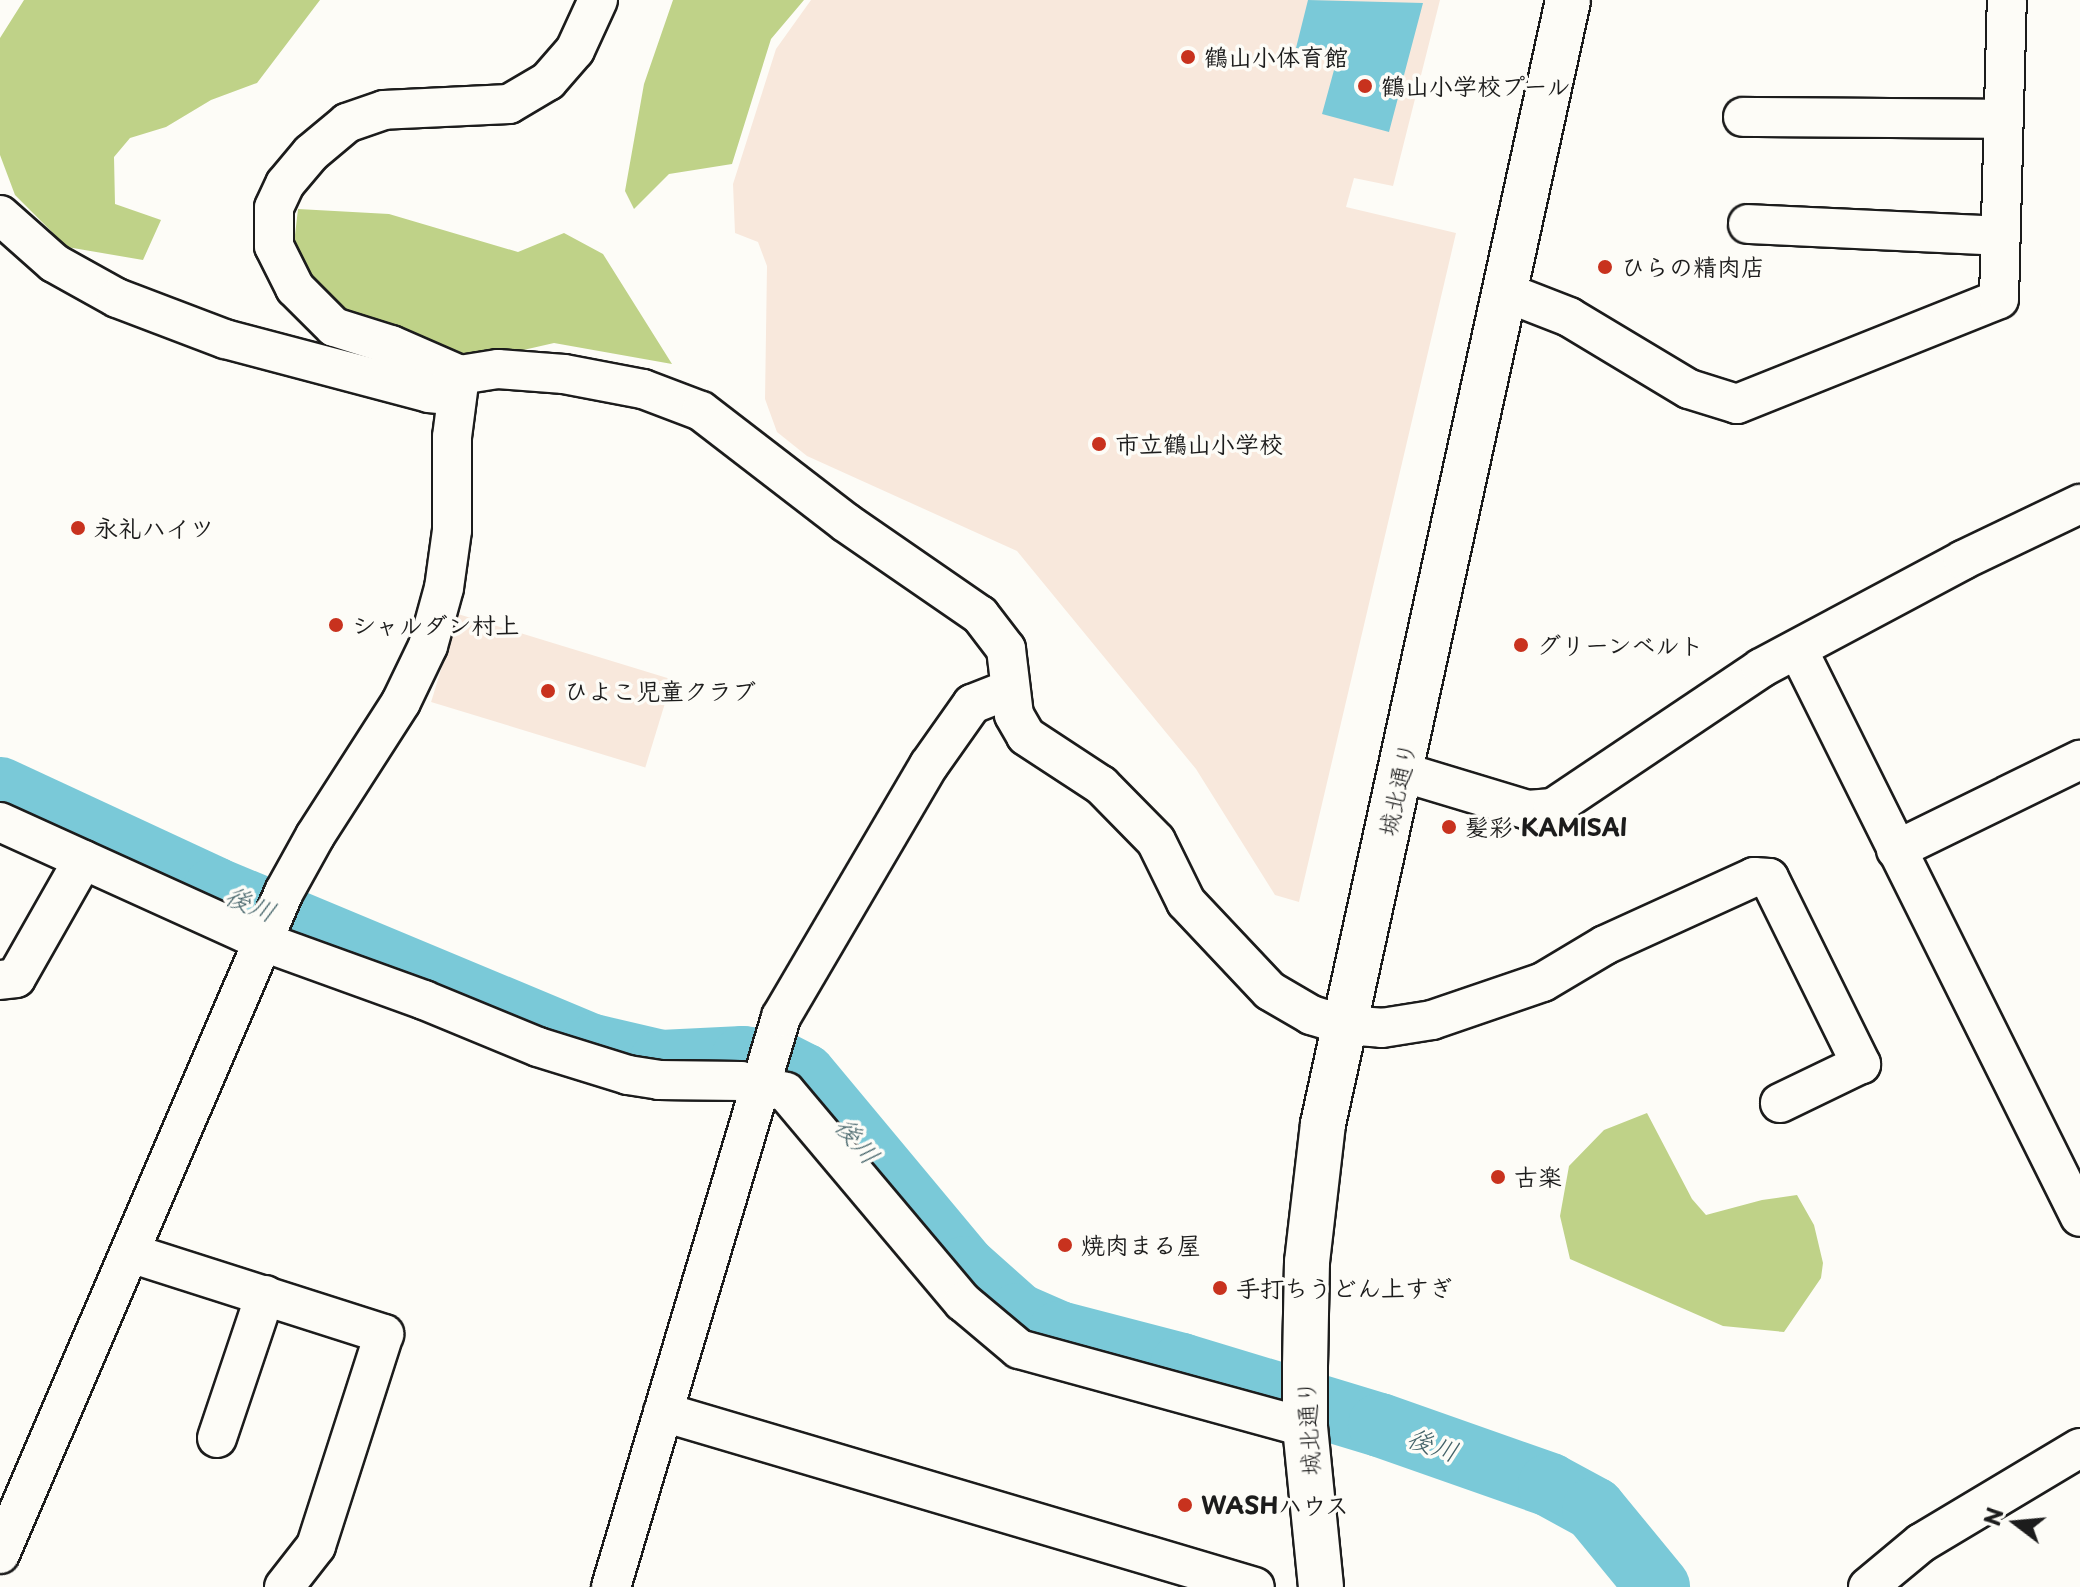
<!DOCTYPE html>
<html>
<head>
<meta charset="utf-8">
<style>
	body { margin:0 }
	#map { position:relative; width:2080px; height:1587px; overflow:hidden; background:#fdfcf7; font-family:"Playpen Sans","Klee One",sans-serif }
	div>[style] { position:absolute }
	.built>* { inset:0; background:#f8e8dc; transform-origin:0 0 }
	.green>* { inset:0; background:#bfd288 }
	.water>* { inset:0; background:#7ac9d8 }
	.river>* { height:64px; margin:-32px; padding:0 32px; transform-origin:32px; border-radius:32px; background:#7ac9d8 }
	.roads { filter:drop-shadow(2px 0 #1c1c1c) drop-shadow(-2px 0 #1c1c1c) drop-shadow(0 2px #1c1c1c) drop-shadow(0 -2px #1c1c1c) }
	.minor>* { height:38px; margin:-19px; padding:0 19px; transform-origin:19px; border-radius:19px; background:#fdfcf7 }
	.tertiary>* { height:44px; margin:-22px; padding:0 22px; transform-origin:22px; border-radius:22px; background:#fdfcf7 }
	.dots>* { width:22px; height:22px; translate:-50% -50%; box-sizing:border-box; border:4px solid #fdfcf7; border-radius:50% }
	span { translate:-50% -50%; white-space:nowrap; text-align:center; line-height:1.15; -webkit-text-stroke:7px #fdfcf7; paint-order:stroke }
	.poi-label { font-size:24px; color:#1c1c1c; font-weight:700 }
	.left { translate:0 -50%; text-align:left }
	.street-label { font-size:24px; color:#1c1c1c }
	.water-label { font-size:26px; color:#426167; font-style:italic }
	.north { position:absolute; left:1976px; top:1483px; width:80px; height:80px; -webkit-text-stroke:6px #fdfcf7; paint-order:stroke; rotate:286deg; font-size:22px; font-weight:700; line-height:32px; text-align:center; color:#1c1c1c }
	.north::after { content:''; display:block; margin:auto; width:28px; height:36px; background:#1c1c1c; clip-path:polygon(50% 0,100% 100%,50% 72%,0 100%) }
</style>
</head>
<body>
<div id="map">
	<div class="built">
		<div style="clip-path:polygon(811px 0,1440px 0,1393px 186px,1354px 178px,1346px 207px,1456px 233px,1299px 902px,1275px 895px,1196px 769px,1017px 551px,807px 456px,777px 432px,765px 399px,767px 266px,758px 242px,735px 233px,733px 184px,776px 49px)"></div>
		<div style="left:458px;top:614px;width:224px;height:92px;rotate:17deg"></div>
	</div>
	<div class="green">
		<div style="clip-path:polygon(24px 0,320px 0,257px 83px,211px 100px,166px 127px,130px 138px,114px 157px,115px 204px,161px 220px,143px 260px,67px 247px,15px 195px,0 155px,0 38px)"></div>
		<div style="clip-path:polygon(673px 0,804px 0,771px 39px,732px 164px,669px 174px,634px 209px,625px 191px,644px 84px)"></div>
		<div style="clip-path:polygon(298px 209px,389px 214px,518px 252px,564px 233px,603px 254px,672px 364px,554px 343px,471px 362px,339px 315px,292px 261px)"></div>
		<div style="clip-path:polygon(1647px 1113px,1692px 1199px,1706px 1215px,1762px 1200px,1797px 1195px,1814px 1225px,1823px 1263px,1821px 1278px,1784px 1332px,1723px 1326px,1570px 1259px,1560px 1216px,1569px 1166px,1604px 1130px)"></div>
	</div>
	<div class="water">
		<div style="clip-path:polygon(1308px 0,1423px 3px,1389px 132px,1322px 114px,1337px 59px,1296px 48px)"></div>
	</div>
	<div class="river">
		<div style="left:0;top:789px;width:237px;rotate:24.9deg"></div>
		<div style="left:215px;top:889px;width:409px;rotate:22.6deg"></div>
		<div style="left:593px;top:1046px;width:70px;rotate:13.2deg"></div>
		<div style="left:661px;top:1062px;width:82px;rotate:-2.8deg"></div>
		<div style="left:743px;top:1058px;width:37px;rotate:8deg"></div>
		<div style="left:780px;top:1063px;width:27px;rotate:27deg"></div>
		<div style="left:804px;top:1075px;width:251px;rotate:50.2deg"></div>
		<div style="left:965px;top:1268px;width:71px;rotate:41.6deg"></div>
		<div style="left:1018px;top:1315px;width:45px;rotate:23.7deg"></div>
		<div style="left:1059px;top:1333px;width:127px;rotate:14.6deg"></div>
		<div style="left:1182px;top:1365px;width:207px;rotate:16.9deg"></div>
		<div style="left:1380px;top:1425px;width:180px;rotate:19.4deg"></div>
		<div style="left:1550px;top:1485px;width:50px;rotate:28.6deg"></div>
		<div style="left:1594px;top:1509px;width:101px;rotate:50.6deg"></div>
	</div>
	<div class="roads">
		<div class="minor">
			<div style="left:598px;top:0;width:55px;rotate:114.7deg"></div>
			<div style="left:575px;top:50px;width:41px;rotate:131.1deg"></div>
			<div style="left:548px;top:81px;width:45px;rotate:149.5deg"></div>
			<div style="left:509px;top:104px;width:125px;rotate:177.3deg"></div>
			<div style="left:384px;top:110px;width:39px;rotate:161deg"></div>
			<div style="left:347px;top:123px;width:47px;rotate:140.2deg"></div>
			<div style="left:311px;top:153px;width:40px;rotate:130deg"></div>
			<div style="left:285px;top:184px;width:26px;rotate:115deg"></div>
			<div style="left:274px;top:208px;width:38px;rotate:90deg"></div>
			<div style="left:274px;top:246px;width:47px;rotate:63.4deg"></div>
			<div style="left:295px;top:288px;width:55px;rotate:45deg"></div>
			<div style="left:334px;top:327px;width:60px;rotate:17.5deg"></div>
			<div style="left:391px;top:345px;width:75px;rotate:23.5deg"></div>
			<div style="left:460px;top:375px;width:38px;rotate:-9deg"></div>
			<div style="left:498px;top:369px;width:66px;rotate:4.3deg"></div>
			<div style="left:564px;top:374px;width:80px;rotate:10.8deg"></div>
			<div style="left:643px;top:389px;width:62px;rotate:20.8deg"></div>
			<div style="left:701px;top:411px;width:182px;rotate:37.6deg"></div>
			<div style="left:845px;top:522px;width:164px;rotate:34.6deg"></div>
			<div style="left:980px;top:615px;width:43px;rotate:52.6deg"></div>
			<div style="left:1006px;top:649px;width:66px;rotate:83.1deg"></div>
			<div style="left:1014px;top:715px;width:24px;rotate:60deg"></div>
			<div style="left:1026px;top:736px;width:90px;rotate:33.2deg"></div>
			<div style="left:1101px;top:785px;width:78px;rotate:45.5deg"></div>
			<div style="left:1156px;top:841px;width:68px;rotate:63.8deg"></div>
			<div style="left:1186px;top:902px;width:122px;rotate:46.7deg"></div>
			<div style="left:1270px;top:991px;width:48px;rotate:30.3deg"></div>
			<div style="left:1311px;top:1015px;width:34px;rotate:17deg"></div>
			<div style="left:1343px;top:1025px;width:39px;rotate:4deg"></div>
			<div style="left:1382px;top:1028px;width:51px;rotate:-9.1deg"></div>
			<div style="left:1432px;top:1020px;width:117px;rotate:-18.9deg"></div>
			<div style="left:1543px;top:982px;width:72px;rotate:-30.8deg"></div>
			<div style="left:1605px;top:945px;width:164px;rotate:-24.5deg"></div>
			<div style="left:1754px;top:877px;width:15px;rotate:4deg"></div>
			<div style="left:1769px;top:878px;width:208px;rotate:63.7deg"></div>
			<div style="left:1861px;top:1064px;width:90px;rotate:154.3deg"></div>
			<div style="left:1743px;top:117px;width:261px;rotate:0.4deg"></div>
			<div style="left:0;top:215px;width:72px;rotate:41.6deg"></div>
			<div style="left:54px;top:263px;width:72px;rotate:29.1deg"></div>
			<div style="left:117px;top:298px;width:116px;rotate:20.8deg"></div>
			<div style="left:225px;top:339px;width:211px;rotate:14.8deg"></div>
			<div style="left:429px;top:393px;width:28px;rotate:6deg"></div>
			<div style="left:1748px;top:224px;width:253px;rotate:2.7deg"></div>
			<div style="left:1505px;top:292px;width:69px;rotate:21.3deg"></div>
			<div style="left:1569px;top:317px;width:140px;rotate:31deg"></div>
			<div style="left:1689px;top:389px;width:50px;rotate:17.4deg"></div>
			<div style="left:1737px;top:404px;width:282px;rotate:-21.8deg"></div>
			<div style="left:1999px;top:299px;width:299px;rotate:-88.5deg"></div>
			<div style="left:1798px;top:650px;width:633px;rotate:63.56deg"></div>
			<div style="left:1402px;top:772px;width:132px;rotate:16.8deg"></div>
			<div style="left:1528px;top:810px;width:25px;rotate:-5deg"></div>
			<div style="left:1553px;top:808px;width:251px;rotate:-33.9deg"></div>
			<div style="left:1761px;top:668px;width:229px;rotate:-28.1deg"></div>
			<div style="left:1963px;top:560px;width:130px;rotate:-25.6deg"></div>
			<div style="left:0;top:822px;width:290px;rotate:24.4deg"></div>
			<div style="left:264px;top:942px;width:170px;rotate:19.9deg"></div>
			<div style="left:424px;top:1000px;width:123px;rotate:22.4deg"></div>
			<div style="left:538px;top:1047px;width:94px;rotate:17.3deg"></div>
			<div style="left:628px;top:1075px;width:31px;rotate:9deg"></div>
			<div style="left:659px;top:1080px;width:82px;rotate:0.7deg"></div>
			<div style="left:741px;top:1081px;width:46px;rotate:13.7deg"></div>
			<div style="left:786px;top:1092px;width:275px;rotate:49.9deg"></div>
			<div style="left:963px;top:1302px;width:73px;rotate:40deg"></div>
			<div style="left:1019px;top:1349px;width:296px;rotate:15.3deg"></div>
			<div style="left:1896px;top:850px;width:205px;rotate:-26.1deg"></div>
			<div style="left:0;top:980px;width:16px;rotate:-7deg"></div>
			<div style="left:16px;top:978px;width:136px;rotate:-60.4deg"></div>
			<div style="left:130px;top:1253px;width:267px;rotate:17.7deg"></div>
			<div style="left:384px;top:1334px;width:223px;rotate:107.8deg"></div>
			<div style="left:316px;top:1546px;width:52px;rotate:128deg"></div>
			<div style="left:663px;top:1412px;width:617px;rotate:16.47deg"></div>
			<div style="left:217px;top:1438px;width:151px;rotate:-71.4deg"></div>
			<div style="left:0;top:1554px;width:720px;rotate:-66.78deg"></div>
			<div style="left:284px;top:892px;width:64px;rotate:-61deg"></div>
			<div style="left:315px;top:836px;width:159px;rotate:-57.3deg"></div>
			<div style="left:401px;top:702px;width:62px;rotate:-64.3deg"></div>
			<div style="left:428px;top:646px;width:60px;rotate:-74.6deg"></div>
			<div style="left:444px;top:588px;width:59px;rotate:-82.1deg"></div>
			<div style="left:452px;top:530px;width:93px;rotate:-90deg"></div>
			<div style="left:452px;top:437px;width:63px;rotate:-82.6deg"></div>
			<div style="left:611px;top:1587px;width:595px;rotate:-73.39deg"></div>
			<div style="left:781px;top:1017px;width:292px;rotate:-59.6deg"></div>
			<div style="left:929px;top:765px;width:75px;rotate:-54.8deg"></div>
			<div style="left:972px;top:704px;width:41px;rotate:-21.5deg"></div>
			<div style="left:1868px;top:1587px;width:69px;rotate:-39.7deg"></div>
			<div style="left:1921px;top:1543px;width:185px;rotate:-30.9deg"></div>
		</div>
		<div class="tertiary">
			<div style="left:1321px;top:1587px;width:161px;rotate:-95.7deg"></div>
			<div style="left:1305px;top:1427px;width:61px;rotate:-90deg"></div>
			<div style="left:1305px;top:1366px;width:104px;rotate:-88.9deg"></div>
			<div style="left:1307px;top:1262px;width:139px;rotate:-83.4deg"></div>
			<div style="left:1323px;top:1124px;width:1150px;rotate:-77.7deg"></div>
		</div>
	</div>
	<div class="dots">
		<div style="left:1188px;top:57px;background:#c8321e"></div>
		<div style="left:1365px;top:86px;background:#c8321e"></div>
		<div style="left:1605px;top:267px;background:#c8321e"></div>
		<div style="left:1099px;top:444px;background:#c8321e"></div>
		<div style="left:78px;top:528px;background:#c8321e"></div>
		<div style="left:336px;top:625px;background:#c8321e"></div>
		<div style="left:1521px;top:645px;background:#c8321e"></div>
		<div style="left:548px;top:691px;background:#c8321e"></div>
		<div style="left:1449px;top:827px;background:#c8321e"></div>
		<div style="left:1498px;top:1177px;background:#c8321e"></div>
		<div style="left:1065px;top:1245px;background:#c8321e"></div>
		<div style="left:1220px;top:1288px;background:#c8321e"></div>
		<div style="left:1185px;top:1505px;background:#c8321e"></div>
	</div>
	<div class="poi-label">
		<span class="left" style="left:1204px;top:57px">鶴山小体育館</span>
		<span class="left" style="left:1381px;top:86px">鶴山小学校プール</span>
		<span class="left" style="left:1621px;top:267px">ひらの精肉店</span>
		<span class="left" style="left:1115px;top:444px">市立鶴山小学校</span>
		<span class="left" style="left:94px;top:528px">永礼ハイツ</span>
		<span class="left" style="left:352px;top:625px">シャルダン村上</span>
		<span class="left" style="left:1537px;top:645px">グリーンベルト</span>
		<span class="left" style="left:564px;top:691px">ひよこ児童クラブ</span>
		<span class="left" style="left:1465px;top:827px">髪彩 KAMISAl</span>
		<span class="left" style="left:1514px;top:1177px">古楽</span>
		<span class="left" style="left:1081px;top:1245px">焼肉まる屋</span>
		<span class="left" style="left:1236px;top:1288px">手打ちうどん上すぎ</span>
		<span class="left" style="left:1201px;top:1505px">WASHハウス</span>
	</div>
	<div class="street-label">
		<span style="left:1397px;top:789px;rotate:-77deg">城北通り</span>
		<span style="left:1308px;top:1428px;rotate:-93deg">城北通り</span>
	</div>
	<div class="water-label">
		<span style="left:251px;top:903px;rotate:23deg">後川</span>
		<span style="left:858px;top:1140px;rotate:50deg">後川</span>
		<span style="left:1433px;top:1444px;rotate:19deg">後川</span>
	</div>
	<div class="north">N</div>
</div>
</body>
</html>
